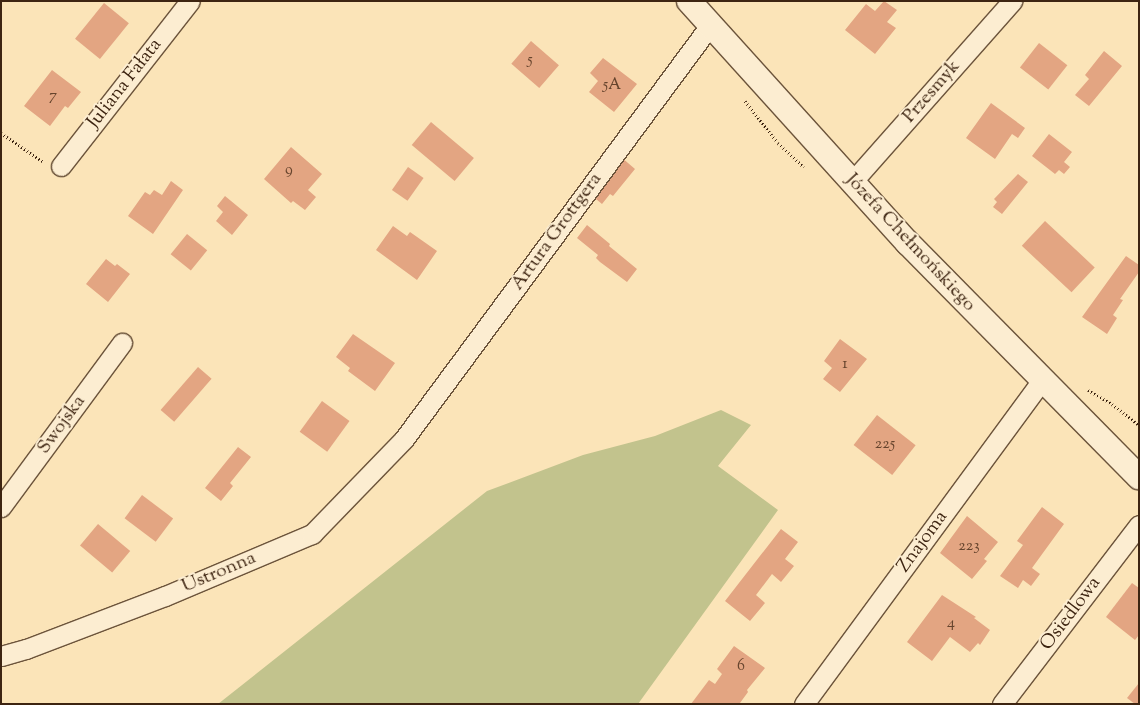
<!DOCTYPE html>
<html>
<head>
<meta charset="utf-8">
<style>
	body { margin:0 }
	#map { position:relative; width:1140px; height:705px; overflow:hidden; background:#fbe4b8; font-family:"Sorts Mill Goudy",serif }
	div>[style] { position:absolute }
	.green>* { inset:0; background:#c2c38d }
	.building>* { inset:0; background:#e3a582; transform-origin:0 0 }
	.path>* { height:3px; margin-top:-1.5px; transform-origin:0; background:repeating-linear-gradient(90deg,#3d2411 0 1px,transparent 0 3.5px) }
	.roads { filter:drop-shadow(1px 0 #6c543b) drop-shadow(-1px 0 #6c543b) drop-shadow(0 1px #6c543b) drop-shadow(0 -1px #6c543b) }
	.minor>* { height:19px; margin:-9.5px; padding:0 9.5px; transform-origin:9.5px; border-radius:9.5px; background:#fcedd1 }
	.tertiary>* { height:24px; margin:-12px; padding:0 12px; transform-origin:12px; border-radius:12px; background:#fcedd1 }
	span { translate:-50% -50%; white-space:nowrap; text-align:center; line-height:1.15; -webkit-text-stroke:4px #fcedd1; paint-order:stroke }
	.number-label { font-size:16px; color:#66442d }
	.number-label span { -webkit-text-stroke-width:0 }
	.street-label { font-size:19px; color:#3d2411 }
	.frame { position:absolute; inset:0; border:2px solid #3d2411; pointer-events:none }
</style>
</head>
<body>
<div id="map">
	<div class="green">
		<div style="clip-path:polygon(721px 410px,751px 425px,718px 466px,778px 510px,638px 704px,218px 704px,487px 491px,583px 455px,655px 436px)"></div>
	</div>
	<div class="building">
		<div style="clip-path:polygon(884px 1px,897px 10px,887px 22px,896px 28px,875px 54px,845px 30px,866px 4px,875px 11px)"></div>
		<div style="left:104px;top:3px;width:32px;height:46px;rotate:39deg"></div>
		<div style="left:531px;top:41px;width:37px;height:30px;rotate:41deg"></div>
		<div style="left:1039px;top:43px;width:36px;height:31px;rotate:38deg"></div>
		<div style="clip-path:polygon(1104px 51px,1122px 66px,1089px 106px,1075px 95px,1089px 79px,1085px 75px)"></div>
		<div style="clip-path:polygon(603px 58px,637px 84px,614px 112px,589px 92px,598px 81px,590px 73px)"></div>
		<div style="clip-path:polygon(52px 70px,81px 92px,68px 108px,65px 106px,50px 126px,24px 106px)"></div>
		<div style="clip-path:polygon(991px 103px,1025px 128px,1018px 138px,1012px 134px,995px 159px,966px 138px)"></div>
		<div style="left:431px;top:122px;width:56px;height:30px;rotate:40deg"></div>
		<div style="clip-path:polygon(1049px 134px,1072px 152px,1064px 162px,1070px 167px,1064px 174px,1059px 170px,1055px 174px,1032px 156px)"></div>
		<div style="clip-path:polygon(291px 147px,322px 174px,308px 190px,316px 197px,305px 210px,293px 201px,291px 203px,264px 179px)"></div>
		<div style="clip-path:polygon(621px 157px,635px 169px,613px 196px,610px 194px,602px 204px,590px 194px)"></div>
		<div style="left:408px;top:167px;width:19px;height:28px;rotate:35deg"></div>
		<div style="clip-path:polygon(1018px 174px,1028px 182px,1002px 214px,993px 207px,997px 202px,994px 199px)"></div>
		<div style="clip-path:polygon(171px 181px,183px 190px,153px 234px,128px 216px,145px 192px,150px 195px,154px 190px,162px 195px)"></div>
		<div style="clip-path:polygon(225px 196px,248px 215px,232px 235px,216px 221px,223px 212px,217px 206px)"></div>
		<div style="left:1045px;top:221px;width:68px;height:34px;rotate:43deg"></div>
		<div style="clip-path:polygon(587px 225px,610px 244px,609px 246px,637px 269px,627px 282px,600px 262px,596px 258px,598px 255px,577px 238px)"></div>
		<div style="clip-path:polygon(393px 226px,407px 236px,410px 232px,437px 251px,417px 280px,376px 250px)"></div>
		<div style="left:187px;top:234px;width:26px;height:26px;rotate:39deg"></div>
		<div style="clip-path:polygon(1126px 256px,1139px 265px,1139px 272px,1120px 299px,1123px 300px,1113px 315px,1117px 318px,1107px 334px,1082px 317px)"></div>
		<div style="clip-path:polygon(106px 259px,115px 266px,117px 264px,130px 274px,108px 302px,86px 284px)"></div>
		<div style="clip-path:polygon(353px 334px,395px 363px,375px 391px,348px 371px,350px 368px,336px 357px)"></div>
		<div style="clip-path:polygon(840px 339px,867px 359px,840px 392px,823px 379px,832px 368px,824px 361px)"></div>
		<div style="left:198px;top:367px;width:18px;height:57px;rotate:41deg"></div>
		<div style="left:322px;top:401px;width:34px;height:38px;rotate:36deg"></div>
		<div style="left:877px;top:415px;width:49px;height:38px;rotate:38deg"></div>
		<div style="clip-path:polygon(238px 447px,251px 457px,230px 483px,233px 486px,221px 501px,205px 488px)"></div>
		<div style="left:142px;top:495px;width:39px;height:29px;rotate:37deg"></div>
		<div style="clip-path:polygon(1042px 507px,1064px 524px,1032px 568px,1040px 574px,1031px 586px,1023px 580px,1018px 588px,1000px 576px,1023px 545px,1017px 541px)"></div>
		<div style="clip-path:polygon(967px 516px,998px 542px,984px 559px,987px 561px,972px 579px,940px 553px)"></div>
		<div style="left:98px;top:524px;width:42px;height:28px;rotate:40deg"></div>
		<div style="clip-path:polygon(781px 529px,798px 542px,785px 559px,794px 566px,781px 582px,772px 574px,756px 595px,765px 603px,750px 621px,725px 601px)"></div>
		<div style="clip-path:polygon(1132px 583px,1139px 588px,1139px 635px,1135px 640px,1106px 617px)"></div>
		<div style="clip-path:polygon(942px 595px,976px 617px,974px 618px,990px 630px,980px 645px,978px 643px,970px 652px,950px 637px,932px 661px,907px 642px)"></div>
		<div style="clip-path:polygon(734px 646px,765px 668px,747px 690px,748px 692px,740px 703px,691px 704px,709px 680px,715px 684px,722px 674px,717px 669px)"></div>
		<div style="clip-path:polygon(1139px 683px,1139px 704px,1135px 704px,1127px 698px)"></div>
	</div>
	<div class="path">
		<div style="left:745px;top:101px;width:53px;rotate:51.8deg"></div>
		<div style="left:778px;top:143px;width:35px;rotate:43deg"></div>
		<div style="left:1px;top:133px;width:50px;rotate:34.3deg"></div>
		<div style="left:1088px;top:390px;width:28px;rotate:30deg"></div>
		<div style="left:1112px;top:404px;width:34px;rotate:38deg"></div>
	</div>
	<div class="roads">
		<div class="minor">
			<div style="left:61px;top:166px;width:209px;rotate:-52deg"></div>
			<div style="left:852px;top:182px;width:242px;rotate:-48.5deg"></div>
			<div style="left:1px;top:507px;width:204px;rotate:-53.6deg"></div>
			<div style="left:1px;top:656px;width:26px;rotate:-16deg"></div>
			<div style="left:26px;top:649px;width:149px;rotate:-20.9deg"></div>
			<div style="left:165px;top:596px;width:160px;rotate:-22.9deg"></div>
			<div style="left:312px;top:534px;width:132px;rotate:-45.9deg"></div>
			<div style="left:404px;top:439px;width:516px;rotate:-53.51deg"></div>
			<div style="left:804px;top:704px;width:402px;rotate:-53.7deg"></div>
			<div style="left:1002px;top:704px;width:225px;rotate:-52.6deg"></div>
		</div>
		<div class="tertiary">
			<div style="left:689px;top:1px;width:326px;rotate:47.9deg"></div>
			<div style="left:908px;top:243px;width:329px;rotate:45.4deg"></div>
		</div>
	</div>
	<div class="number-label">
		<span style="left:530px;top:61px">5</span>
		<span style="left:612px;top:86px">5A</span>
		<span style="left:53px;top:97px">7</span>
		<span style="left:289px;top:171px">9</span>
		<span style="left:845px;top:365px">1</span>
		<span style="left:885px;top:445px">225</span>
		<span style="left:969px;top:547px">223</span>
		<span style="left:951px;top:624px">4</span>
		<span style="left:741px;top:667px">6</span>
	</div>
	<div class="street-label">
		<span style="left:125px;top:84px;rotate:-52deg">Juliana Fałata</span>
		<span style="left:932px;top:92px;rotate:-49deg">Przesmyk</span>
		<span style="left:557px;top:232px;rotate:-54deg">Artura Grottgera</span>
		<span style="left:910px;top:243px;rotate:47deg">Józefa Chełmońskiego</span>
		<span style="left:62px;top:425px;rotate:-54deg">Swojska</span>
		<span style="left:923px;top:542px;rotate:-54deg">Znajoma</span>
		<span style="left:219px;top:573px;rotate:-23deg">Ustronna</span>
		<span style="left:1071px;top:614px;rotate:-53deg">Osiedlowa</span>
	</div>
	<div class="frame"></div>
</div>
</body>
</html>
